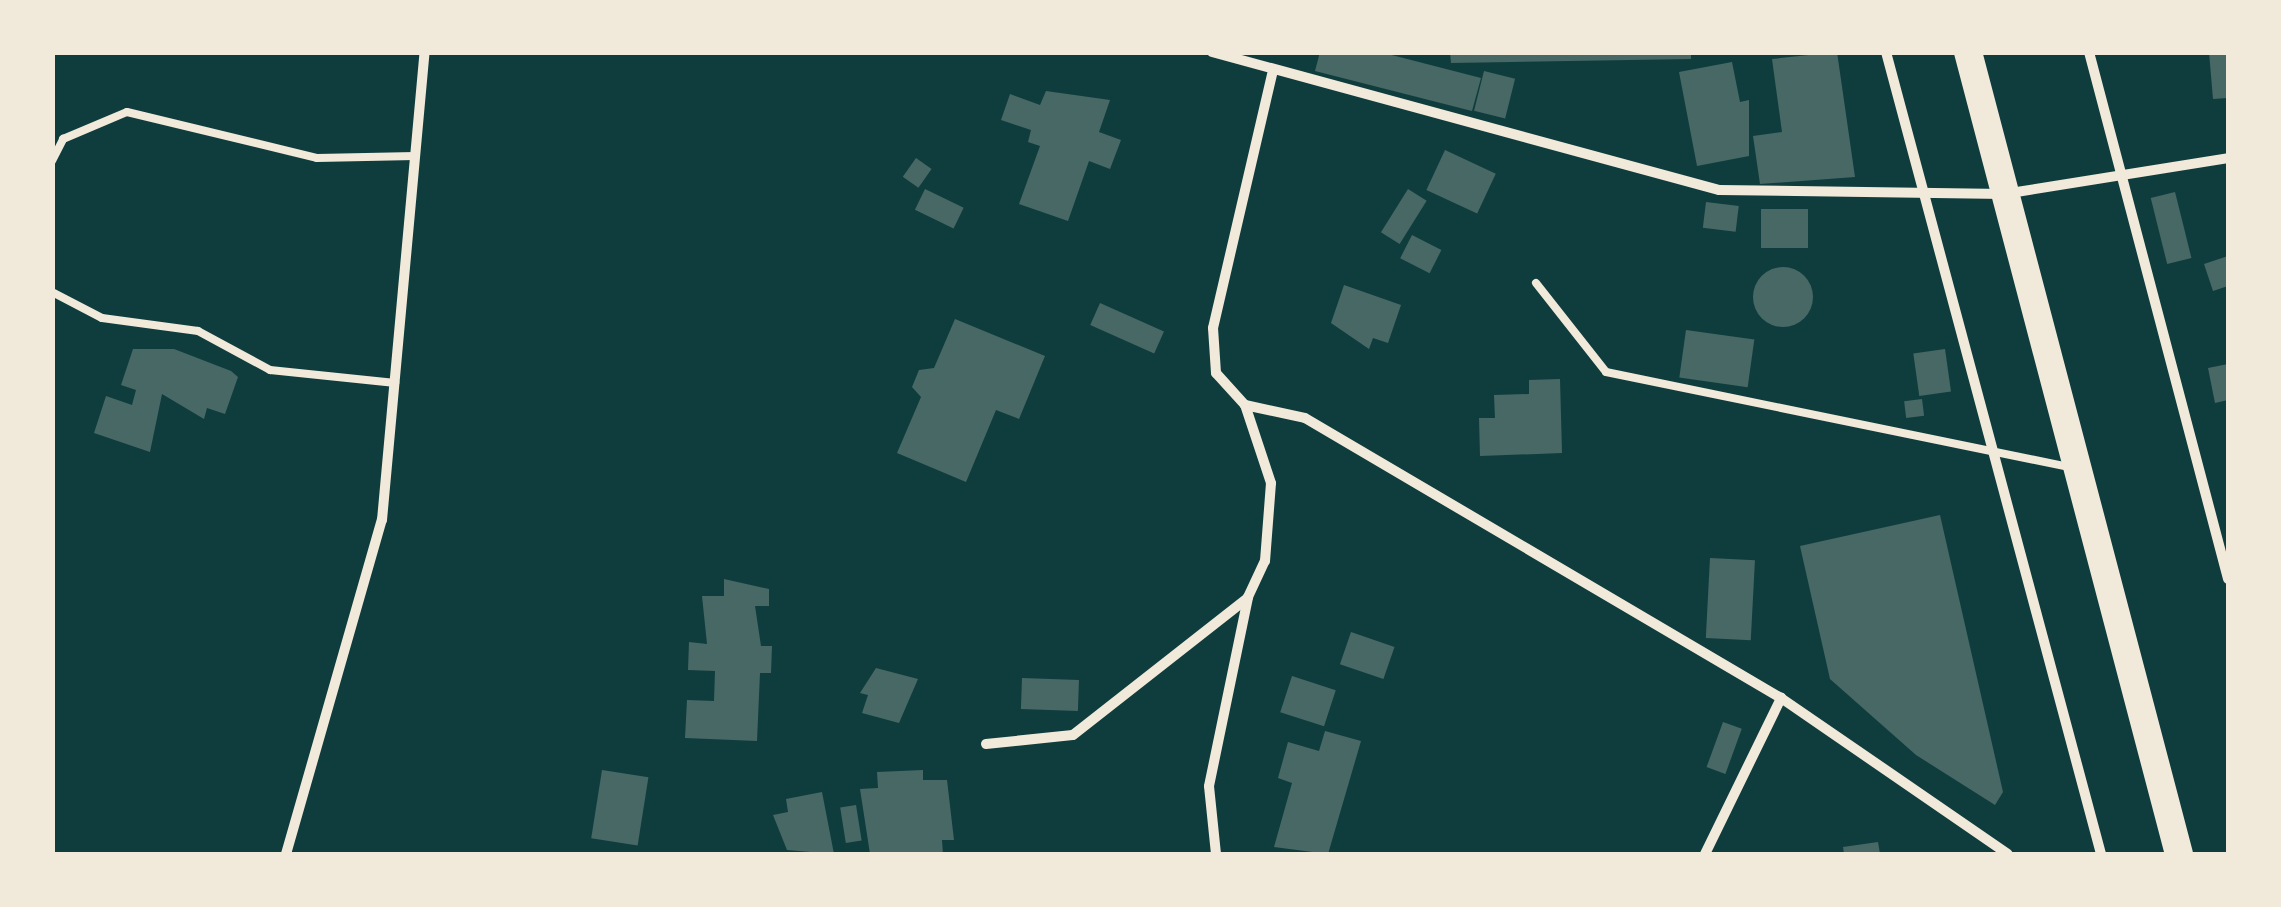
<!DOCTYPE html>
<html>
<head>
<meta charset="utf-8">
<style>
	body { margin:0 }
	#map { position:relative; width:2281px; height:907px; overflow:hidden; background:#0f3d3e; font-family:Arial,sans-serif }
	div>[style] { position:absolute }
	.building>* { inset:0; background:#486865; transform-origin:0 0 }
	.round { border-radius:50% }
	.service>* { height:8px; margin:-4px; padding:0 4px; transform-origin:4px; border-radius:4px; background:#f1e9da }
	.minor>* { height:10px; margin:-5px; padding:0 5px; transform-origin:5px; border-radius:5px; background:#f1e9da }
	.trunk>* { height:28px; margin:-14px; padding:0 14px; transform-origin:14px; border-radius:14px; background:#f1e9da }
	span { translate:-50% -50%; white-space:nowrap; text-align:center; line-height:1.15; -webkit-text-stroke:8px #f1e9da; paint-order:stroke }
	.frame { position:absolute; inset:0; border:55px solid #f1e9da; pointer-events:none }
</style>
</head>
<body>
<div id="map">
	<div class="building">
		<div style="clip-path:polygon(1320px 52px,1380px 52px,1481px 78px,1472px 111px,1315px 71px)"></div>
		<div style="clip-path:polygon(1450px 52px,1691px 52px,1691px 59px,1451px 63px)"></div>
		<div style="clip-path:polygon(1837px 52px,1855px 177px,1760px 184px,1753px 136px,1782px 132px,1772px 59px)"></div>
		<div style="clip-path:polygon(2209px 52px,2228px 52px,2228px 98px,2213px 99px)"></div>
		<div style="clip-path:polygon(1732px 62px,1740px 102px,1749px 100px,1749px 156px,1697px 166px,1679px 72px)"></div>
		<div style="left:1484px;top:71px;width:32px;height:41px;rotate:14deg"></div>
		<div style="clip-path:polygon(1046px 91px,1110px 100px,1099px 132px,1121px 140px,1110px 169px,1089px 161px,1068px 221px,1019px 204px,1040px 146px,1028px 142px,1031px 130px,1001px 120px,1010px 94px,1040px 105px)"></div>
		<div style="left:1445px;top:150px;width:56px;height:44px;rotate:25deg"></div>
		<div style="left:916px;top:158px;width:19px;height:23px;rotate:35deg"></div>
		<div style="left:925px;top:189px;width:43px;height:23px;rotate:26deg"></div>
		<div style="left:1408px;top:189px;width:22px;height:51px;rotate:32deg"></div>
		<div style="left:2175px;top:192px;width:68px;height:25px;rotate:76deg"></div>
		<div style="left:1706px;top:202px;width:33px;height:26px;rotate:7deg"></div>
		<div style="left:1761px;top:209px;width:47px;height:39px"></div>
		<div style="left:1412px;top:235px;width:33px;height:26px;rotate:27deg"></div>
		<div style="clip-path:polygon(2228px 256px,2228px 286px,2213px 291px,2204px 264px)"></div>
		<div class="round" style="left:1753px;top:267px;width:60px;height:60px"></div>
		<div style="clip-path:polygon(1344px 285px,1401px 305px,1388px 343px,1373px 338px,1369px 349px,1331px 323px)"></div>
		<div style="left:1100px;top:303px;width:70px;height:24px;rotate:24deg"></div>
		<div style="clip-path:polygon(955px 319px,1045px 356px,1019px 419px,996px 410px,966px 482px,897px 453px,921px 397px,912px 387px,919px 370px,934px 368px)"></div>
		<div style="left:1686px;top:330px;width:69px;height:48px;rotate:8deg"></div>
		<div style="clip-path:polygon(133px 349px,174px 349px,231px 371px,238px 377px,225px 414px,207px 408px,204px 419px,162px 394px,150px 452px,94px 433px,106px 396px,132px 405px,136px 390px,121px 385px)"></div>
		<div style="left:1945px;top:349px;width:43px;height:32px;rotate:82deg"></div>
		<div style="clip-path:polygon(2228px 364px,2228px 400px,2215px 403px,2208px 368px)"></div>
		<div style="clip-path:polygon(1560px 379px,1562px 453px,1480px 456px,1479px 418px,1495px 418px,1494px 395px,1529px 394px,1529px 380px)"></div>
		<div style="left:1922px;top:399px;width:17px;height:18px;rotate:83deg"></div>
		<div style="clip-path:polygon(1940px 515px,2003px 792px,1995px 805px,1916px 755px,1830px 679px,1800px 546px)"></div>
		<div style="left:1710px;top:558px;width:45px;height:80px;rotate:3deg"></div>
		<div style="clip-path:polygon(724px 579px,769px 589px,769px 606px,755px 606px,761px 646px,772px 646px,771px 673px,760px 673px,757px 741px,685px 738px,687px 700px,714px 701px,715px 671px,688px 670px,689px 642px,707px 644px,702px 596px,724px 596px)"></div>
		<div style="left:1351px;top:632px;width:46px;height:34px;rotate:19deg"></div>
		<div style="clip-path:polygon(876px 668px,918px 679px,899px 723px,862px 713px,868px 695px,860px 693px)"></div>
		<div style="left:1292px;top:676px;width:46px;height:38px;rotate:18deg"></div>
		<div style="left:1022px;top:678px;width:57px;height:31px;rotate:2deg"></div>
		<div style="left:1723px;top:722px;width:20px;height:48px;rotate:20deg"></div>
		<div style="clip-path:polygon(1325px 731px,1361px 741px,1328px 854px,1274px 847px,1292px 783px,1278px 778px,1288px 742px,1319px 751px)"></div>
		<div style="left:602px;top:770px;width:47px;height:69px;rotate:9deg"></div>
		<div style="clip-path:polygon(923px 770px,923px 780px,947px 780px,954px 840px,942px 840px,943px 854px,870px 854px,860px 789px,878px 788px,877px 772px)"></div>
		<div style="clip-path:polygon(822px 792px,834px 854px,787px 850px,773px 815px,788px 812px,786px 799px)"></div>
		<div style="left:856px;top:805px;width:36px;height:16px;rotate:81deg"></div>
		<div style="clip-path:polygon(1878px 842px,1880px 854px,1844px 854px,1843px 847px)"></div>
	</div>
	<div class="service">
		<div style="left:52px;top:161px;width:25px;rotate:-63deg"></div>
		<div style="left:63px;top:139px;width:69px;rotate:-22.9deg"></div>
		<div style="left:127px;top:112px;width:195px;rotate:13.6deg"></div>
		<div style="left:317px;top:158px;width:98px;rotate:-1.2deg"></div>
		<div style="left:1536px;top:283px;width:113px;rotate:51.8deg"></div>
		<div style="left:1606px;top:372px;width:477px;rotate:11.6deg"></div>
		<div style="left:52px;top:292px;width:56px;rotate:27.5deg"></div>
		<div style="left:102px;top:318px;width:97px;rotate:7.7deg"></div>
		<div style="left:198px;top:331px;width:82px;rotate:28.4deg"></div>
		<div style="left:270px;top:370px;width:126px;rotate:5.9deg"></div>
	</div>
	<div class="minor">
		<div style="left:1212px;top:52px;width:525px;rotate:15.23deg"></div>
		<div style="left:1719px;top:190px;width:285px;rotate:0.8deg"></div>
		<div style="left:2004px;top:194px;width:227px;rotate:-9.1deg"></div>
		<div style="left:1886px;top:52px;width:830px;rotate:74.99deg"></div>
		<div style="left:2089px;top:52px;width:545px;rotate:75.22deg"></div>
		<div style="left:1245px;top:405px;width:61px;rotate:12.2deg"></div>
		<div style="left:1305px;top:418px;width:552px;rotate:30.47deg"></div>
		<div style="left:1781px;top:698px;width:275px;rotate:34.5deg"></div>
		<div style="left:986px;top:744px;width:87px;rotate:-5.9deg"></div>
		<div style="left:1073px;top:735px;width:222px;rotate:-38.1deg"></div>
		<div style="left:286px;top:854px;width:348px;rotate:-74deg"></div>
		<div style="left:382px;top:520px;width:470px;rotate:-84.8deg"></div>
		<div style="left:1216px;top:854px;width:68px;rotate:-95.9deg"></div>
		<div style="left:1209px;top:786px;width:193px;rotate:-78.3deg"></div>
		<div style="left:1248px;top:597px;width:40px;rotate:-65deg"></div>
		<div style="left:1265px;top:561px;width:78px;rotate:-85.6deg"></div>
		<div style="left:1271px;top:483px;width:82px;rotate:-108.4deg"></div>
		<div style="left:1245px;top:405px;width:43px;rotate:-132.2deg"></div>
		<div style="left:1216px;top:373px;width:45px;rotate:-93.8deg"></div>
		<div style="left:1213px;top:328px;width:261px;rotate:-76.9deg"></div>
		<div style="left:1705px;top:854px;width:174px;rotate:-64deg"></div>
	</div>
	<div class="trunk">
		<div style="left:1968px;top:52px;width:829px;rotate:75.26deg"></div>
	</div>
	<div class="frame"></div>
</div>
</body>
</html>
